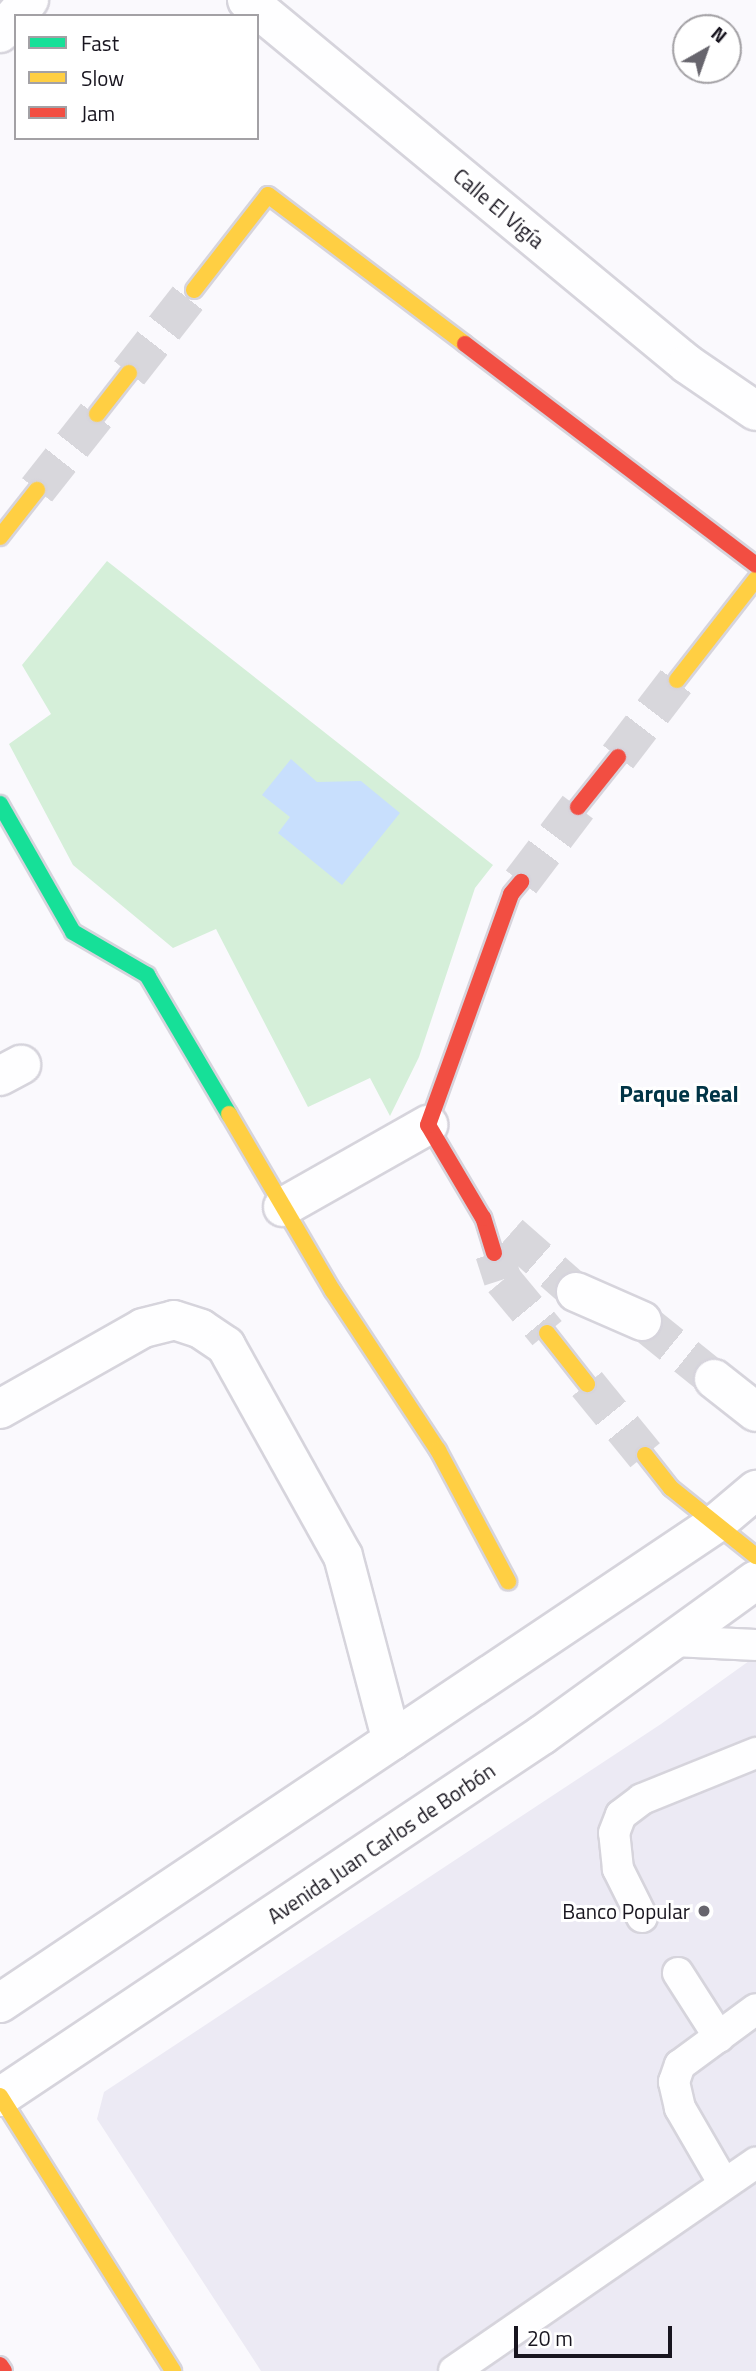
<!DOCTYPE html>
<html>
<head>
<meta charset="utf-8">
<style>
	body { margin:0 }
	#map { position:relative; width:756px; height:2371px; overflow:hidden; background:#faf9fd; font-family:"Titillium Web",sans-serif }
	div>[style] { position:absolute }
	.built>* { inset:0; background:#eceaf4 }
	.green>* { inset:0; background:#d5efd9 }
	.water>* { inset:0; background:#c8dffd }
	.street-tunnel>* { height:38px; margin-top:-19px; transform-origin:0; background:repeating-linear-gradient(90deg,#d8d7dc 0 38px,transparent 0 57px) }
	.secondary-tunnel>* { height:38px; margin-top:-19px; transform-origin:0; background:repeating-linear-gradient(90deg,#d8d7dc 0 38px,transparent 0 57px) }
	.roads { filter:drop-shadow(2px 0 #d6d4dc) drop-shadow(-2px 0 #d6d4dc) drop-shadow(0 2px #d6d4dc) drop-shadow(0 -2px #d6d4dc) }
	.lane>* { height:30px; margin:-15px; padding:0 15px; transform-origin:15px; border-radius:15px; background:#fefeff }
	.street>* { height:38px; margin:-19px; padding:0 19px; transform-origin:19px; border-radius:19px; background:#fefeff }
	.fast>* { height:16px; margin:-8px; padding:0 8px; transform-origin:8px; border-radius:8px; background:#16e098 }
	.slow>* { height:16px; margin:-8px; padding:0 8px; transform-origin:8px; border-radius:8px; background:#ffcf43 }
	.jam>* { height:16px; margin:-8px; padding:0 8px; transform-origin:8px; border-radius:8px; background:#f24e42 }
	.dots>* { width:19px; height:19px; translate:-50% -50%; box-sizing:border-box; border:4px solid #fff; border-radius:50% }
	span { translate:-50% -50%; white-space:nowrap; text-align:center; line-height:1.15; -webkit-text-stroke:6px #fff; paint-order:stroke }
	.street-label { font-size:21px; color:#18151f }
	.poi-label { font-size:21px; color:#18151f }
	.right { translate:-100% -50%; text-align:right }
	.neighbourhood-label { font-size:23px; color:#003446; font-weight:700 }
	.legend { position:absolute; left:14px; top:14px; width:245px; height:126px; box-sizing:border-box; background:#fff; border:2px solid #a3a1a5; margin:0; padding:9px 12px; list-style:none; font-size:21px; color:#18151f }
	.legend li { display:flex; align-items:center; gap:14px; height:35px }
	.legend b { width:35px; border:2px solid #a3a1a5 }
	.north { position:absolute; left:672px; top:14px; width:70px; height:70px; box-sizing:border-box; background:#fff; border:2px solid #a3a1a5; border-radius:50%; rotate:40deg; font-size:19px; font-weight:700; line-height:28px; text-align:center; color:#18151f }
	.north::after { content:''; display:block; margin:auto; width:24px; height:32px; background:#67656d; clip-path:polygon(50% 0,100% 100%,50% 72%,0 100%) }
	.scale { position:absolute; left:514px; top:2326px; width:158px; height:32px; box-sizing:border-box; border:4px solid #18151f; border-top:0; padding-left:9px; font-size:21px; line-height:24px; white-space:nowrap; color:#18151f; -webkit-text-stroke:5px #fff; paint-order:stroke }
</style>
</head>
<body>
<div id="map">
	<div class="built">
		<div style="clip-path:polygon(756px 1656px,756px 2371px,261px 2371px,97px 2119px,104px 2092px,661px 1724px)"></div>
	</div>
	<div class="green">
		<div style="clip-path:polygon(107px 561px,493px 865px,475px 888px,419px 1057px,390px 1116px,370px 1078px,308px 1107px,216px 929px,173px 948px,73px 865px,9px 744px,51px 714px,22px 665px)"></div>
	</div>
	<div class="water">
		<div style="clip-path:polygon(291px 759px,317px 782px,361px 781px,400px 813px,342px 885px,278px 833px,290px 817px,262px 795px)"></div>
	</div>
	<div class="street-tunnel">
		<div style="left:510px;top:1234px;width:88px;rotate:41.3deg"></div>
		<div style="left:642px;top:1321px;width:92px;rotate:38.9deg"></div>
	</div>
	<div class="secondary-tunnel">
		<div style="left:129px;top:373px;width:105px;rotate:-51.9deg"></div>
		<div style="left:37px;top:490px;width:97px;rotate:-51.7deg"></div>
		<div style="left:618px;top:757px;width:97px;rotate:-52.5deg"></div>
		<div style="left:521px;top:882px;width:94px;rotate:-52.8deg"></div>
		<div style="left:494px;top:1253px;width:28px;rotate:72deg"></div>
		<div style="left:503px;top:1280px;width:69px;rotate:50.3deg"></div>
		<div style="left:587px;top:1384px;width:92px;rotate:50.8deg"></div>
	</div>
	<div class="roads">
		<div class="lane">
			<div style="left:674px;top:1641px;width:82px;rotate:2.8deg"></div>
			<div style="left:642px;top:1917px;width:54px;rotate:-116.6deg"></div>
			<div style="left:618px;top:1869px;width:36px;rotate:-96deg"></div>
			<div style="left:614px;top:1833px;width:19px;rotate:-69deg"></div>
			<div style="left:621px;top:1815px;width:26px;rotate:-37deg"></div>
			<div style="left:642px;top:1799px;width:123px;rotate:-22deg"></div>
			<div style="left:678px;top:1973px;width:76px;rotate:57.4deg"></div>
			<div style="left:724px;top:2184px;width:88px;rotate:-120.1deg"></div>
			<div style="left:680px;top:2108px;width:27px;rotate:-103deg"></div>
			<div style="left:674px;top:2082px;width:18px;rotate:-71deg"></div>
			<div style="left:680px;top:2065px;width:94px;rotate:-36.4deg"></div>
			<div style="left:454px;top:2371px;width:367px;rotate:-34.6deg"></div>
		</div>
		<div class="street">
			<div style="left:247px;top:0;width:571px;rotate:39.6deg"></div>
			<div style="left:687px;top:364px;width:83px;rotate:34.3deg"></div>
			<div style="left:0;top:33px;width:44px;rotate:-48.7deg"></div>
			<div style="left:0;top:1076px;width:24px;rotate:-28deg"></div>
			<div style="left:283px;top:1207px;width:167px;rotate:-29.5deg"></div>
			<div style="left:576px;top:1292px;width:72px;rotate:23.7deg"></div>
			<div style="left:714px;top:1379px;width:53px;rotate:38.2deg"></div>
			<div style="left:0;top:1409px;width:164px;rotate:-29.5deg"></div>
			<div style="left:143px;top:1328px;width:32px;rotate:-14deg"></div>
			<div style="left:174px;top:1320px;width:28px;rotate:18deg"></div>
			<div style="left:201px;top:1329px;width:30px;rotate:34deg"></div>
			<div style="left:226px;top:1346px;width:240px;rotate:60.9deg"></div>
			<div style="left:343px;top:1556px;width:191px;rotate:75.2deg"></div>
			<div style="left:0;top:2003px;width:864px;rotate:-33.82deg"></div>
			<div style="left:718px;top:1522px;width:50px;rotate:-40.1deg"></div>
			<div style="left:0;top:2097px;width:652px;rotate:-33.74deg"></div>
			<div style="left:542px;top:1735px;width:264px;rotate:-35.9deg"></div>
		</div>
		<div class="fast">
			<div style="left:0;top:804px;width:147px;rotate:60.3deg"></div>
			<div style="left:73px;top:932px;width:86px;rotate:30.2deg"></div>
			<div style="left:147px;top:975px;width:161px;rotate:59.5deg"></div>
		</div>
		<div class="slow">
			<div style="left:194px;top:290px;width:120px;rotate:-52.1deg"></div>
			<div style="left:268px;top:195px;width:247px;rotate:37.1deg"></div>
			<div style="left:97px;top:414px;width:52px;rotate:-52deg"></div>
			<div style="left:0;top:537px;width:60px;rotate:-51.8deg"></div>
			<div style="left:677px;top:680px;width:128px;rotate:-52deg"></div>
			<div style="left:229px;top:1114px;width:205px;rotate:59.6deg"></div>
			<div style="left:333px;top:1291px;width:191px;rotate:56.6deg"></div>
			<div style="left:438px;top:1450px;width:149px;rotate:61.9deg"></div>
			<div style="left:547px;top:1333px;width:65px;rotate:51.9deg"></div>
			<div style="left:645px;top:1455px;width:42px;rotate:51.8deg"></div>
			<div style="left:671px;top:1488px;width:109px;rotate:38.7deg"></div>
			<div style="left:0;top:2096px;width:325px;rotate:57.8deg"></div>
		</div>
		<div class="jam">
			<div style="left:465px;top:344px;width:365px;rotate:37.2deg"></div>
			<div style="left:578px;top:807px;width:64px;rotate:-51.3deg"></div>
			<div style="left:494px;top:1253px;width:37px;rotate:-107deg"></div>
			<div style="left:483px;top:1218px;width:108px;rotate:-120.6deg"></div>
			<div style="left:428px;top:1125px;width:245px;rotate:-70.2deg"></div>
			<div style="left:511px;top:894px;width:16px;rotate:-50deg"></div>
			<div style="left:0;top:2365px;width:7px;rotate:56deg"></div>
		</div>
	</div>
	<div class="dots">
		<div style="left:704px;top:1911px;background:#67656d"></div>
	</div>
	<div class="street-label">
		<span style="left:499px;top:208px;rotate:40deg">Calle El Vigía</span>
		<span style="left:381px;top:1843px;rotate:-34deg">Avenida Juan Carlos de Borbón</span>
	</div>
	<div class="poi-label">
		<span class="right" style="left:690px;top:1911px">Banco Popular</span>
	</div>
	<div class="neighbourhood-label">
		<span style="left:679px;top:1094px">Parque Real</span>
	</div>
	<ul class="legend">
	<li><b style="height:9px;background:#16e098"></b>Fast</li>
	<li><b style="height:9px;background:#ffcf43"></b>Slow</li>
	<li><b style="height:9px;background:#f24e42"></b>Jam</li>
	</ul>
	<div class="north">N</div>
	<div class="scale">20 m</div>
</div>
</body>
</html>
